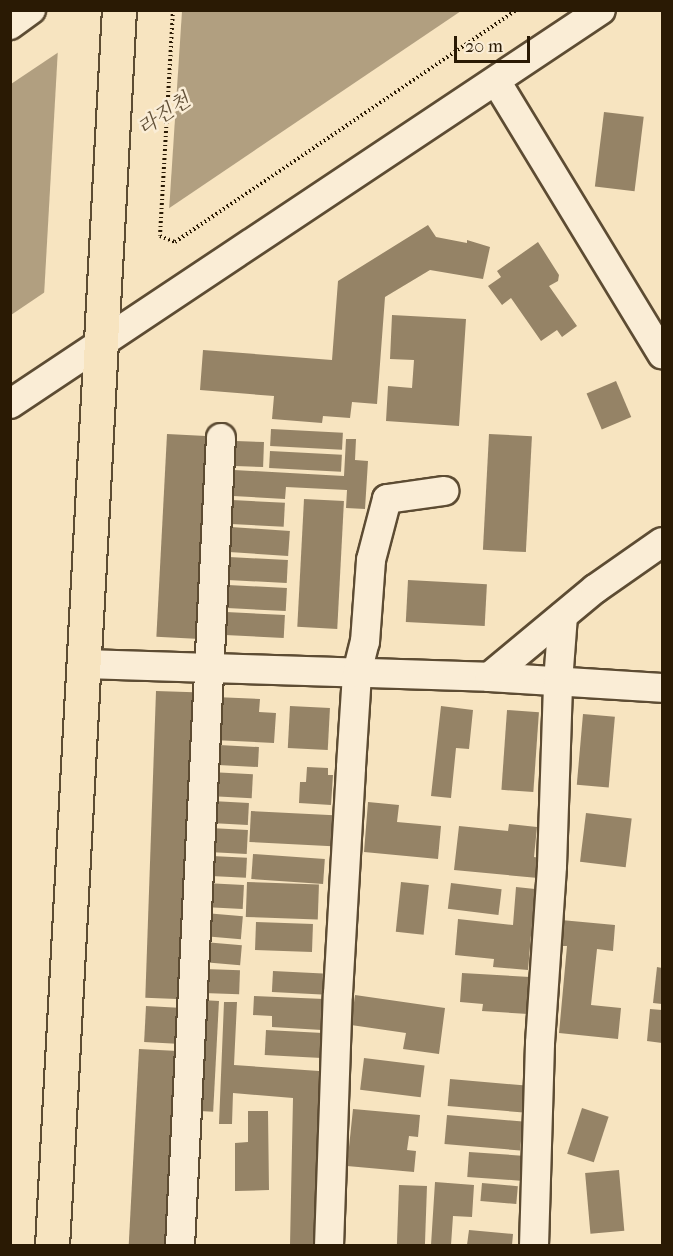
<!DOCTYPE html>
<html>
<head>
<meta charset="utf-8">
<style>
	body { margin:0 }
	#map { position:relative; width:673px; height:1256px; overflow:hidden; background:#f7e4c0; font-family:"IM FELL French Canon","Noto Serif KR",serif }
	div>[style] { position:absolute }
	.water>* { inset:0; background:#b19f80 }
	.pier>* { inset:0; background:#f7e4c0 }
	.building>* { inset:0; background:#958366; transform-origin:0 0 }
	.path>* { height:4px; margin-top:-2px; transform-origin:0; background:repeating-linear-gradient(90deg,#2a1a04 0 1.5px,transparent 0 4.5px) }
	.roads { filter:drop-shadow(2px 0 #5d4c33) drop-shadow(-2px 0 #5d4c33) drop-shadow(0 2px #5d4c33) drop-shadow(0 -2px #5d4c33) }
	.minor>* { height:28px; margin:-14px; padding:0 14px; transform-origin:14px; border-radius:14px; background:#faedd6 }
	.major>* { height:33px; margin:-16.5px; padding:0 16.5px; transform-origin:16.5px; border-radius:16.5px; background:#f7e4c0 }
	span { translate:-50% -50%; white-space:nowrap; text-align:center; line-height:1.15; -webkit-text-stroke:5px #faedd6; paint-order:stroke }
	.water-label { font-size:20px; color:#604f36; font-style:italic }
	.frame { position:absolute; inset:0; border:12px solid #2a1a04; pointer-events:none }
	.scale { position:absolute; left:454px; top:36px; width:76px; height:27px; box-sizing:border-box; border:3px solid #2a1a04; border-top:0; padding-left:8px; font-size:18px; line-height:21px; white-space:nowrap; color:#2a1a04; -webkit-text-stroke:4px #faedd6; paint-order:stroke }
</style>
</head>
<body>
<div id="map">
	<div class="water">
		<div style="clip-path:polygon(120px 11px,461px 11px,11px 315px,11px 84px)"></div>
	</div>
	<div class="pier">
		<div style="clip-path:polygon(115px 10px,182px 11px,169px 211px,44px 296px,58px 48px)"></div>
	</div>
	<div class="building">
		<div style="left:604px;top:112px;width:40px;height:75px;rotate:7deg"></div>
		<div style="clip-path:polygon(428px 225px,436px 237px,467px 243px,467px 240px,490px 247px,483px 279px,430px 270px,385px 297px,377px 404px,352px 402px,350px 418px,323px 416px,322px 423px,272px 419px,274px 396px,200px 390px,203px 350px,332px 360px,338px 281px)"></div>
		<div style="clip-path:polygon(538px 242px,559px 275px,558px 281px,549px 286px,577px 326px,562px 337px,557px 330px,541px 341px,511px 298px,502px 305px,488px 286px,501px 277px,497px 271px)"></div>
		<div style="clip-path:polygon(392px 315px,466px 319px,459px 426px,386px 421px,388px 386px,412px 388px,414px 360px,390px 359px)"></div>
		<div style="left:616px;top:381px;width:39px;height:32px;rotate:67deg"></div>
		<div style="left:271px;top:429px;width:72px;height:17px;rotate:3deg"></div>
		<div style="left:167px;top:434px;width:39px;height:203px;rotate:3deg"></div>
		<div style="left:489px;top:434px;width:43px;height:116px;rotate:3deg"></div>
		<div style="clip-path:polygon(346px 439px,356px 439px,355px 460px,368px 461px,365px 509px,346px 508px,347px 490px,286px 487px,285px 499px,233px 496px,234px 470px,344px 476px)"></div>
		<div style="left:236px;top:441px;width:28px;height:25px;rotate:2deg"></div>
		<div style="left:270px;top:451px;width:72px;height:17px;rotate:3deg"></div>
		<div style="left:304px;top:499px;width:40px;height:128px;rotate:3deg"></div>
		<div style="left:232px;top:500px;width:53px;height:24px;rotate:3deg"></div>
		<div style="left:231px;top:527px;width:59px;height:25px;rotate:4deg"></div>
		<div style="left:229px;top:557px;width:59px;height:23px;rotate:3deg"></div>
		<div style="left:408px;top:580px;width:79px;height:42px;rotate:3deg"></div>
		<div style="left:228px;top:585px;width:59px;height:23px;rotate:3deg"></div>
		<div style="left:226px;top:612px;width:59px;height:23px;rotate:3deg"></div>
		<div style="left:156px;top:691px;width:38px;height:307px;rotate:2deg"></div>
		<div style="clip-path:polygon(215px 697px,260px 699px,259px 712px,276px 713px,274px 743px,213px 740px)"></div>
		<div style="left:290px;top:706px;width:40px;height:42px;rotate:3deg"></div>
		<div style="clip-path:polygon(441px 706px,473px 710px,469px 749px,456px 748px,451px 798px,431px 796px)"></div>
		<div style="left:507px;top:710px;width:32px;height:80px;rotate:4deg"></div>
		<div style="left:583px;top:714px;width:32px;height:71px;rotate:5deg"></div>
		<div style="left:219px;top:745px;width:40px;height:20px;rotate:3deg"></div>
		<div style="clip-path:polygon(307px 767px,328px 768px,328px 775px,333px 775px,331px 805px,299px 803px,300px 782px,306px 782px)"></div>
		<div style="left:210px;top:772px;width:43px;height:24px;rotate:3deg"></div>
		<div style="left:212px;top:801px;width:37px;height:22px;rotate:3deg"></div>
		<div style="clip-path:polygon(368px 802px,399px 805px,397px 822px,441px 826px,438px 859px,364px 852px)"></div>
		<div style="left:251px;top:811px;width:83px;height:31px;rotate:3deg"></div>
		<div style="left:586px;top:813px;width:46px;height:49px;rotate:7deg"></div>
		<div style="clip-path:polygon(509px 824px,537px 827px,534px 857px,540px 858px,538px 878px,454px 870px,459px 826px,508px 831px)"></div>
		<div style="left:210px;top:828px;width:38px;height:24px;rotate:3deg"></div>
		<div style="left:253px;top:854px;width:72px;height:25px;rotate:4deg"></div>
		<div style="left:212px;top:856px;width:35px;height:20px;rotate:3deg"></div>
		<div style="left:247px;top:882px;width:72px;height:35px;rotate:2deg"></div>
		<div style="left:401px;top:882px;width:28px;height:50px;rotate:6deg"></div>
		<div style="left:205px;top:883px;width:39px;height:24px;rotate:3deg"></div>
		<div style="left:451px;top:883px;width:51px;height:26px;rotate:7deg"></div>
		<div style="clip-path:polygon(516px 887px,535px 889px,528px 970px,493px 967px,494px 959px,455px 955px,458px 919px,513px 925px)"></div>
		<div style="left:205px;top:913px;width:38px;height:23px;rotate:5deg"></div>
		<div style="clip-path:polygon(561px 920px,615px 925px,613px 951px,597px 949px,591px 1005px,621px 1008px,618px 1039px,559px 1033px,567px 946px,558px 946px)"></div>
		<div style="left:256px;top:922px;width:57px;height:28px;rotate:2deg"></div>
		<div style="left:204px;top:942px;width:38px;height:20px;rotate:5deg"></div>
		<div style="clip-path:polygon(657px 967px,662px 968px,662px 1004px,653px 1003px)"></div>
		<div style="left:204px;top:969px;width:36px;height:24px;rotate:2deg"></div>
		<div style="left:273px;top:971px;width:50px;height:21px;rotate:3deg"></div>
		<div style="clip-path:polygon(462px 973px,530px 977px,528px 1014px,482px 1011px,483px 1004px,460px 1002px)"></div>
		<div style="clip-path:polygon(355px 995px,445px 1008px,439px 1054px,403px 1049px,406px 1033px,351px 1025px)"></div>
		<div style="clip-path:polygon(254px 996px,324px 999px,322px 1030px,272px 1027px,272px 1016px,253px 1015px)"></div>
		<div style="left:201px;top:1000px;width:18px;height:111px;rotate:3deg"></div>
		<div style="clip-path:polygon(224px 1002px,237px 1002px,234px 1065px,319px 1071px,316px 1245px,290px 1245px,293px 1098px,233px 1093px,232px 1124px,219px 1124px)"></div>
		<div style="left:146px;top:1006px;width:37px;height:36px;rotate:3deg"></div>
		<div style="clip-path:polygon(650px 1009px,662px 1010px,662px 1043px,647px 1041px)"></div>
		<div style="left:266px;top:1030px;width:57px;height:25px;rotate:3deg"></div>
		<div style="left:139px;top:1049px;width:39px;height:196px;rotate:3deg"></div>
		<div style="left:364px;top:1058px;width:61px;height:32px;rotate:7deg"></div>
		<div style="left:450px;top:1079px;width:76px;height:27px;rotate:5deg"></div>
		<div style="left:582px;top:1108px;width:28px;height:48px;rotate:18deg"></div>
		<div style="clip-path:polygon(353px 1109px,420px 1115px,418px 1137px,409px 1136px,407px 1150px,416px 1151px,414px 1172px,347px 1166px)"></div>
		<div style="clip-path:polygon(248px 1111px,268px 1111px,269px 1190px,235px 1191px,235px 1143px,248px 1142px)"></div>
		<div style="left:447px;top:1115px;width:76px;height:29px;rotate:5deg"></div>
		<div style="left:469px;top:1152px;width:53px;height:25px;rotate:4deg"></div>
		<div style="left:619px;top:1170px;width:61px;height:34px;rotate:85deg"></div>
		<div style="clip-path:polygon(435px 1182px,474px 1185px,472px 1217px,453px 1216px,451px 1245px,431px 1245px)"></div>
		<div style="left:482px;top:1183px;width:36px;height:18px;rotate:5deg"></div>
		<div style="left:399px;top:1185px;width:28px;height:60px;rotate:2deg"></div>
		<div style="clip-path:polygon(469px 1230px,513px 1234px,512px 1245px,467px 1245px)"></div>
	</div>
	<div class="path">
		<div style="left:173px;top:10px;width:226px;rotate:93.3deg"></div>
		<div style="left:160px;top:236px;width:16px;rotate:22deg"></div>
		<div style="left:175px;top:242px;width:413px;rotate:-34.2deg"></div>
	</div>
	<div class="roads">
		<div class="minor">
			<div style="left:10px;top:25px;width:26px;rotate:-36deg"></div>
			<div style="left:496px;top:81px;width:320px;rotate:58.7deg"></div>
			<div style="left:10px;top:404px;width:710px;rotate:-33.69deg"></div>
			<div style="left:83px;top:664px;width:406px;rotate:1.8deg"></div>
			<div style="left:489px;top:677px;width:138px;rotate:-39.7deg"></div>
			<div style="left:595px;top:589px;width:82px;rotate:-35deg"></div>
			<div style="left:489px;top:677px;width:173px;rotate:3.6deg"></div>
			<div style="left:180px;top:1246px;width:809px;rotate:-87.1deg"></div>
			<div style="left:329px;top:1246px;width:252px;rotate:-88deg"></div>
			<div style="left:338px;top:994px;width:227px;rotate:-86.7deg"></div>
			<div style="left:351px;top:767px;width:94px;rotate:-86.3deg"></div>
			<div style="left:357px;top:673px;width:32px;rotate:-76deg"></div>
			<div style="left:365px;top:642px;width:82px;rotate:-85.8deg"></div>
			<div style="left:371px;top:560px;width:63px;rotate:-75.3deg"></div>
			<div style="left:387px;top:499px;width:58px;rotate:-8deg"></div>
			<div style="left:534px;top:1246px;width:203px;rotate:-88.3deg"></div>
			<div style="left:540px;top:1043px;width:177px;rotate:-86.1deg"></div>
			<div style="left:552px;top:866px;width:184px;rotate:-88.1deg"></div>
			<div style="left:558px;top:682px;width:66px;rotate:-85.7deg"></div>
		</div>
		<div class="major">
			<div style="left:52px;top:1246px;width:1238px;rotate:-86.9deg"></div>
		</div>
	</div>
	<div class="water-label">
		<span style="left:164px;top:114px;rotate:-34deg">라진천</span>
	</div>
	<div class="frame"></div>
	<div class="scale">20 m</div>
</div>
</body>
</html>
